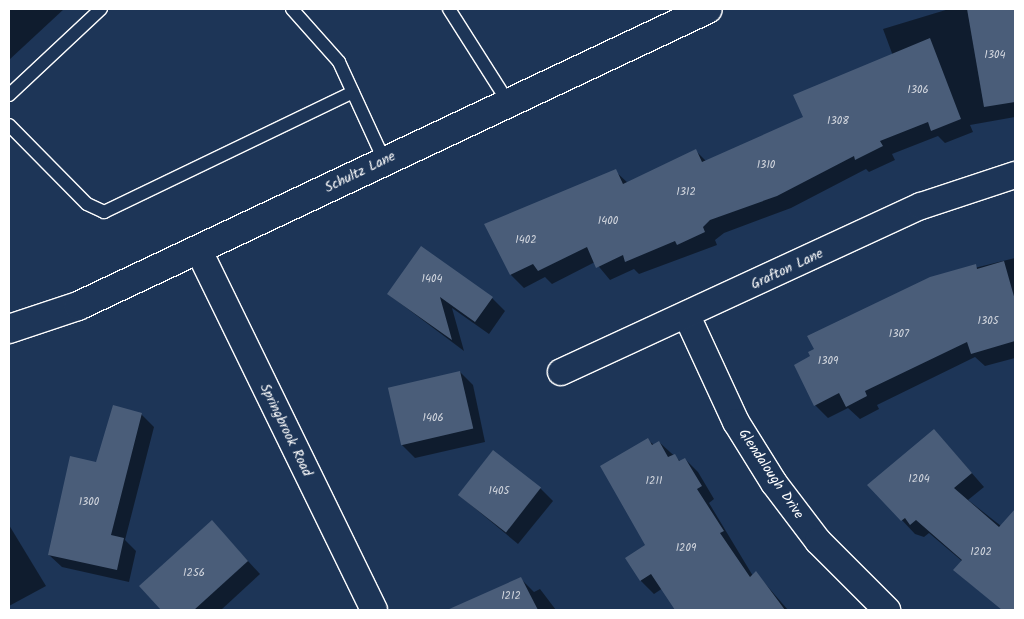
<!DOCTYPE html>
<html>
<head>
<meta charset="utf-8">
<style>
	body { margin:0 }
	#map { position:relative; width:1024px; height:619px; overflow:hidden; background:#1d3557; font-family:Kalam,sans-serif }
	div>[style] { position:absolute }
	.shadow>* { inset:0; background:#0007 }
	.building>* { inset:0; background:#4a5d79; transform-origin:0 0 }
	.roads { filter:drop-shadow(1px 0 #fff) drop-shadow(-1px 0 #fff) drop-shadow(0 1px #fff) drop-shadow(0 -1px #fff) }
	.lane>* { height:12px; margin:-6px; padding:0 6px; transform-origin:6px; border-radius:6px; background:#1d3557 }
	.street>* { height:26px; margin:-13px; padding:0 13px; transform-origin:13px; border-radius:13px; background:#1d3557 }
	.secondary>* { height:28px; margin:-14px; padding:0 14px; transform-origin:14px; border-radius:14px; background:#1d3557 }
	span { translate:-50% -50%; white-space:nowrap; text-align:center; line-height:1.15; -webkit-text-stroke:4px #1d3557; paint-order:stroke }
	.number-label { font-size:11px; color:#d2d6de }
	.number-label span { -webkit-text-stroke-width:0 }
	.street-label { font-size:14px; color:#fff }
	.frame { position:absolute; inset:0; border:10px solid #fff; pointer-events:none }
</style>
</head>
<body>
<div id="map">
	<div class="shadow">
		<div style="clip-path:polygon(9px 9px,64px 9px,9px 60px)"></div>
		<div style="clip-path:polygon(949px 9px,1015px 9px,1015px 117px,970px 125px,973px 132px,945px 143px,938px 136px,892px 154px,895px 160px,869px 172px,866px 169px,791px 208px,724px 233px,715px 240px,717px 245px,639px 274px,634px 269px,610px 280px,595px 262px,552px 284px,545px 277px,524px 288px,511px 275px,486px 224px,615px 171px,628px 183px,696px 151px,707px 162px,805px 118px,893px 56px,883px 29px)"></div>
		<div style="clip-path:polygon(1015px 258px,1015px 358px,985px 366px,975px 357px,877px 405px,879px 409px,860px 419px,848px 408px,828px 418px,815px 405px,930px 279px)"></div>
		<div style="clip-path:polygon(388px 294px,492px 298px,505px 311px,489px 334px,452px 308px,464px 351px)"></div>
		<div style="clip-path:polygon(460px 372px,473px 385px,485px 442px,415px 458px,402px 445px)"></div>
		<div style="clip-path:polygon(141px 414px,154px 427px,125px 540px,136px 551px,129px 582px,62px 567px,49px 555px,97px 463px)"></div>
		<div style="clip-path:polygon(934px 430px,984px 487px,968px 500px,1015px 537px,1015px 610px,1005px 610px,968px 582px,955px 569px,962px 561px,929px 533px,924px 537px,915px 534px,869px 485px)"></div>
		<div style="clip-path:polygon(648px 440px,654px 445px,659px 442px,681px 462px,685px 459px,698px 472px,714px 499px,709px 503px,753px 576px,756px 573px,788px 610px,680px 610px,663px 588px,654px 594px,641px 581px,627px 559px,647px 546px)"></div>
		<div style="clip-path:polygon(540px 488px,553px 501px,518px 544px,459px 495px)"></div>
		<div style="clip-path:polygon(9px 525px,46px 586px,9px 606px)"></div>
		<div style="clip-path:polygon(224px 535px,260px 574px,221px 610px,163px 610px,141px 586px)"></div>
		<div style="clip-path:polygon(521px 579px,534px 592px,540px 589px,556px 610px,479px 610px,474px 600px)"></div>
	</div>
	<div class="building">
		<div style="clip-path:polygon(967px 9px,1015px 9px,1015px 102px,984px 107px)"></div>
		<div style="clip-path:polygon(930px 38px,961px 119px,931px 131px,928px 122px,880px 141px,883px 146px,855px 160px,854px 156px,777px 196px,710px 220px,703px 227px,705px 232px,677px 245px,675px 241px,625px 262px,623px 255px,596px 268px,587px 247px,538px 271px,533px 264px,510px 275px,484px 224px,616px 169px,623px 184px,696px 149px,702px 162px,803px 117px,793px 95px)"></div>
		<div style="clip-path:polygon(421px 246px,493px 297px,475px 322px,440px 297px,452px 340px,387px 294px)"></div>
		<div style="clip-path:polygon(1004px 261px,1015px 300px,1015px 341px,971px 354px,967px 342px,865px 391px,867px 396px,846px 407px,839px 393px,814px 406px,794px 365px,810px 356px,808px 352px,814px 349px,807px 336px,930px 277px,976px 264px,977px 269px)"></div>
		<div style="left:460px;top:371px;width:59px;height:74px;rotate:77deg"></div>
		<div style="clip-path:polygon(113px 405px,142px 413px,111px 535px,124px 538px,117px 570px,48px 555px,70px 456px,96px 462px)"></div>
		<div style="clip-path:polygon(934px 429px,972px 473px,954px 488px,999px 527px,1015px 509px,1015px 610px,1002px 610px,953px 570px,962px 560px,916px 520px,910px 525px,905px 518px,901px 521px,867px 485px)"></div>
		<div style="clip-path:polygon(648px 438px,652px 445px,659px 441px,668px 457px,675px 454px,679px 461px,685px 458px,702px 486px,697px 489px,724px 531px,720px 533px,750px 577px,756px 571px,785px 610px,675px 610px,651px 574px,640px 581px,625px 558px,645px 545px,600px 466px)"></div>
		<div style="left:493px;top:450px;width:61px;height:57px;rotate:38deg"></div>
		<div style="clip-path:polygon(212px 520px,248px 561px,194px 610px,161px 610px,139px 586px)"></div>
		<div style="clip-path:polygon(521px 577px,538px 610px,447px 610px)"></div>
	</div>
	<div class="roads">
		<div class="lane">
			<div style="left:292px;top:9px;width:71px;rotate:48.4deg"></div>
			<div style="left:339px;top:62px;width:108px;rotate:65.3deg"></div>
			<div style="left:449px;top:9px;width:110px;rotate:57.6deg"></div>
			<div style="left:9px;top:95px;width:126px;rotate:-43.1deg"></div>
			<div style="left:9px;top:125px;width:111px;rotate:45.4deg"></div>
			<div style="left:87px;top:204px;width:19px;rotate:25deg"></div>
			<div style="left:104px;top:212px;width:276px;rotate:-25.7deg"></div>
		</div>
		<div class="street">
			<div style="left:199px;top:251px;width:399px;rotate:64deg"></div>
			<div style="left:687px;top:316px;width:117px;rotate:65.2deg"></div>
			<div style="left:736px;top:422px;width:72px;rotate:58.1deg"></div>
			<div style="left:774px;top:483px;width:73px;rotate:52.8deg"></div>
			<div style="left:818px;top:541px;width:98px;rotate:45deg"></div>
			<div style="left:561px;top:372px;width:396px;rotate:-24.8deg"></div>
			<div style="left:921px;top:206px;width:99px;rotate:-18.3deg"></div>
		</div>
		<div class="secondary">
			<div style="left:9px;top:329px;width:73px;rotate:-18.4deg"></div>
			<div style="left:78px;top:306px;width:696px;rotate:-25.24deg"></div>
		</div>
	</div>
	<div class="number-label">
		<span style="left:995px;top:55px">1304</span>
		<span style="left:918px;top:90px">1306</span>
		<span style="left:838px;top:121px">1308</span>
		<span style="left:766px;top:165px">1310</span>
		<span style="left:686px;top:192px">1312</span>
		<span style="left:608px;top:221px">1400</span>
		<span style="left:526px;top:240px">1402</span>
		<span style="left:432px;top:279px">1404</span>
		<span style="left:988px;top:321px">1305</span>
		<span style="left:899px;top:334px">1307</span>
		<span style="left:828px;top:361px">1309</span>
		<span style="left:433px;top:418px">1406</span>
		<span style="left:919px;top:479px">1204</span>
		<span style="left:654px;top:481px">1211</span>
		<span style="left:499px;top:491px">1405</span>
		<span style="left:89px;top:502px">1300</span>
		<span style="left:686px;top:548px">1209</span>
		<span style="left:981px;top:552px">1202</span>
		<span style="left:194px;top:573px">1256</span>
		<span style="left:511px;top:596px">1212</span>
	</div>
	<div class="street-label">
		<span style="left:360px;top:172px;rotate:-26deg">Schultz Lane</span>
		<span style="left:787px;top:269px;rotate:-25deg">Grafton Lane</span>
		<span style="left:286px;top:430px;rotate:64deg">Springbrook Road</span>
		<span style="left:771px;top:474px;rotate:56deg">Glendalough Drive</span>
	</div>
	<div class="frame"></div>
</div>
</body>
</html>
